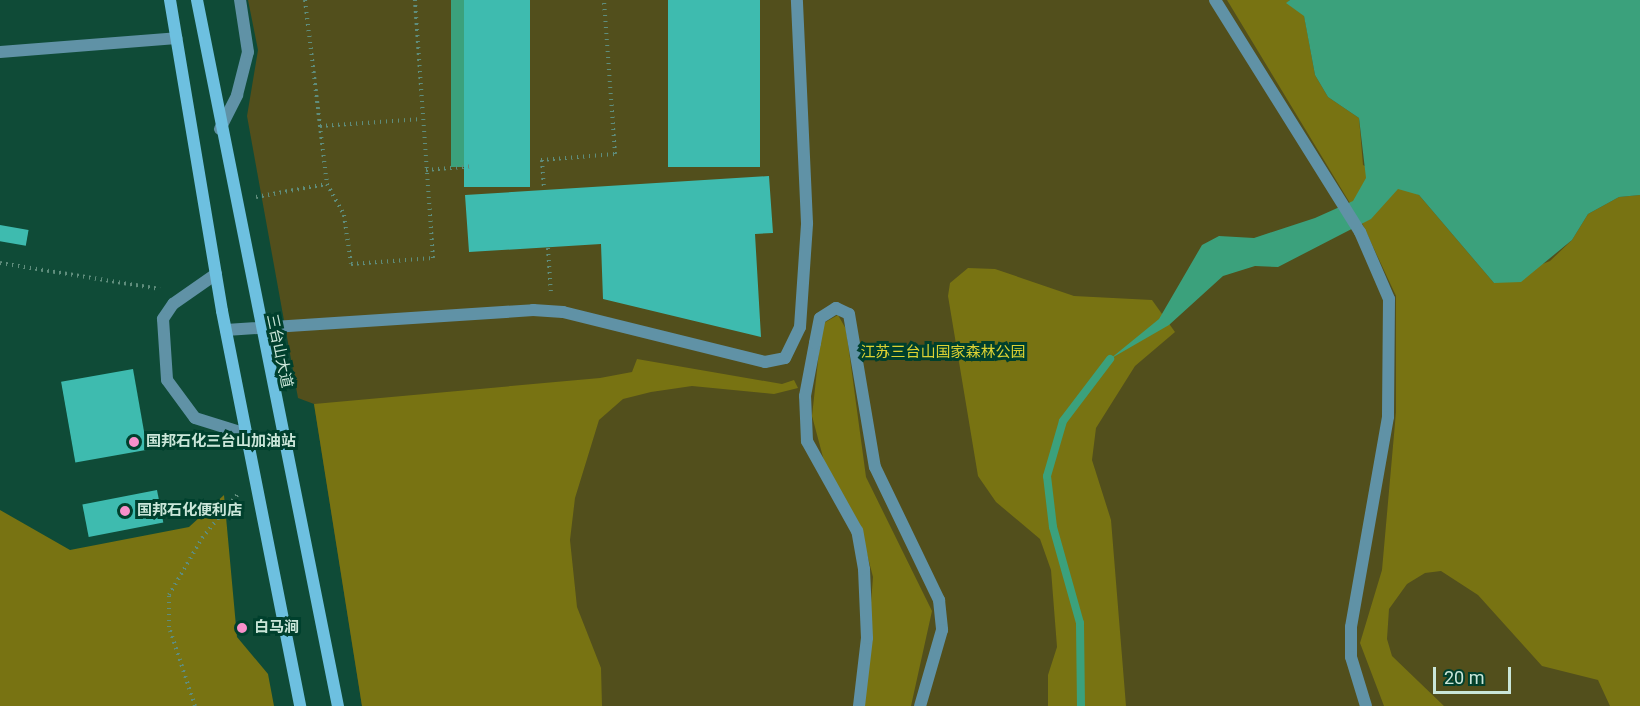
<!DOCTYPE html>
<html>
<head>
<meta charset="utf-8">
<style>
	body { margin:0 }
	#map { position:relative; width:1640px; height:706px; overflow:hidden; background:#0f4b37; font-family:Roboto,"Noto Sans SC",sans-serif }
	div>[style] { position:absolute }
	.green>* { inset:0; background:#524f1c }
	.forest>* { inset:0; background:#787312 }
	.water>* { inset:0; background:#3ba17c; transform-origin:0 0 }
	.stream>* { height:8px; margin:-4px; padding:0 4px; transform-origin:4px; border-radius:4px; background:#3ba17c }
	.building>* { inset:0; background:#3ebbaf; transform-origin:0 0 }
	.path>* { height:4px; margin-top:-2px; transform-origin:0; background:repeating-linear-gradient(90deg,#5f8d7c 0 1.5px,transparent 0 6px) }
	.service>* { height:12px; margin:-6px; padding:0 6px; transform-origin:6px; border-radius:6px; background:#6092a6 }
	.secondary>* { height:12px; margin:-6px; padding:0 6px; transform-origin:6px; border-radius:6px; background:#6dc0e0 }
	.dots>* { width:16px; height:16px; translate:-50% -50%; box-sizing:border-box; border:3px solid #00402d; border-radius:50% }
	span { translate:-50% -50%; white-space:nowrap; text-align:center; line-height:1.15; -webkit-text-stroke:6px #00402d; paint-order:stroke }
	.street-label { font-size:15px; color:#cae6d9 }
	.park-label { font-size:15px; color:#dcd233 }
	.poi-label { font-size:15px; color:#cae6d9; font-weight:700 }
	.left { translate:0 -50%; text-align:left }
	.scale { position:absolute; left:1433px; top:667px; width:78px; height:27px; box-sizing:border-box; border:3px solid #cae6d9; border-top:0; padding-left:8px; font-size:18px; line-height:21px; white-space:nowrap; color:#cae6d9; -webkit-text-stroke:4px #00402d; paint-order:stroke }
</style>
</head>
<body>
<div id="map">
	<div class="green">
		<div style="clip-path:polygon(248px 0,1640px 0,1640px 706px,362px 706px,314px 404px,298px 398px,247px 116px,258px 50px)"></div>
	</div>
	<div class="forest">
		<div style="clip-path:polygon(1227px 0,1290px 0,1287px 3px,1304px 15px,1315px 75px,1328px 97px,1359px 118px,1363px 165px,1419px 195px,1494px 283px,1550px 261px,1572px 240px,1588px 214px,1619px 197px,1640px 195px,1640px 706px,1610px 706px,1598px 680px,1542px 666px,1478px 595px,1441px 571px,1425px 573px,1407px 584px,1389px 609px,1387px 639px,1392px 656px,1444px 706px,1384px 706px,1360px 643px,1382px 570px,1396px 412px,1396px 296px,1362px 223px)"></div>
		<div style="clip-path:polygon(968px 268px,995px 269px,1074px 296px,1152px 300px,1175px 332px,1135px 366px,1096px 428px,1092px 460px,1111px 520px,1126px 706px,1048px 706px,1048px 675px,1057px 647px,1051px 570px,1040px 539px,996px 502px,978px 476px,948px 296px,950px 283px)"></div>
		<div style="clip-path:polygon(838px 315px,846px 329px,866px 477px,932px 611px,911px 706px,863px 706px,873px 577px,860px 527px,824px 461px,812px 416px,822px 324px)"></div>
		<div style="clip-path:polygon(637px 359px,782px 384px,794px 380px,798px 388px,774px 394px,692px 386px,651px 392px,623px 399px,599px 420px,575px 498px,570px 540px,577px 607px,601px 668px,602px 706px,362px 706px,314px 404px,600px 378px,632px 372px)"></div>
		<div style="clip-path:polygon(224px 495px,237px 637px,268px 674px,274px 706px,0 706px,0 510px,70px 550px,189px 527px)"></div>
	</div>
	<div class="water">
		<div style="left:451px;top:0;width:13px;height:167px"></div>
		<div style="clip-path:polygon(1290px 0,1640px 0,1640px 195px,1619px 197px,1588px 214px,1572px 240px,1521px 282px,1494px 283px,1419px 195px,1398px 189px,1371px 219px,1278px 267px,1255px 266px,1223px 276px,1169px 325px,1110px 359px,1159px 319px,1202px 245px,1219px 236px,1254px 238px,1315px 218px,1353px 201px,1366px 178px,1359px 118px,1328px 97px,1315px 75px,1304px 16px,1286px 3px)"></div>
	</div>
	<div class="stream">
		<div style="left:1081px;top:706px;width:83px;rotate:-90.7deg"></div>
		<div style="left:1080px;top:623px;width:100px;rotate:-105.7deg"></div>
		<div style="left:1053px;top:527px;width:51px;rotate:-96.7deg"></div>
		<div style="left:1047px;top:476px;width:57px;rotate:-73.8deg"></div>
		<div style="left:1063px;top:421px;width:78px;rotate:-52.8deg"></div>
	</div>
	<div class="building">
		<div style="left:464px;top:0;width:66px;height:187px"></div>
		<div style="left:668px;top:0;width:92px;height:167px"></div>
		<div style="clip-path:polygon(769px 176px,773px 233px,755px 234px,761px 337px,603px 299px,601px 244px,469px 252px,465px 195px)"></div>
		<div style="left:0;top:225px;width:29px;height:16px;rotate:10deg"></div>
		<div style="left:133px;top:369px;width:82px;height:73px;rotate:80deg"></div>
		<div style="left:157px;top:490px;width:33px;height:76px;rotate:79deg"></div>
	</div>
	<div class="path">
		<div style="left:305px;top:0;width:185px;rotate:83.2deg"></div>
		<div style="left:327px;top:184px;width:35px;rotate:61deg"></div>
		<div style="left:344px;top:215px;width:49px;rotate:81.9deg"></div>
		<div style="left:351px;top:264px;width:82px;rotate:-4.2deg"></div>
		<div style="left:433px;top:258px;width:259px;rotate:-94deg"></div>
		<div style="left:320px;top:126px;width:102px;rotate:-3.9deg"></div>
		<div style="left:541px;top:160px;width:74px;rotate:-4.6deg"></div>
		<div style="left:615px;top:154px;width:154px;rotate:-94.1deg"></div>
		<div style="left:542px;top:160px;width:29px;rotate:86deg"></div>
		<div style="left:426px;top:170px;width:48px;rotate:-4.8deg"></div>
		<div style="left:256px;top:197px;width:72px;rotate:-10.4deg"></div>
		<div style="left:548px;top:248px;width:45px;rotate:86.2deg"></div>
		<div style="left:0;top:263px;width:162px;rotate:9.2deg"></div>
		<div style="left:195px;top:706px;width:83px;rotate:-108.2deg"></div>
		<div style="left:169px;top:627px;width:32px;rotate:-90deg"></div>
		<div style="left:169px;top:595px;width:66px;rotate:-59.9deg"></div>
		<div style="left:202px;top:538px;width:57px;rotate:-50.7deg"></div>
	</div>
	<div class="service">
		<div style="left:1215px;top:0;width:274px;rotate:58deg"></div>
		<div style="left:1360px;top:232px;width:73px;rotate:66.6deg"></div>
		<div style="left:1389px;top:299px;width:118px;rotate:90.5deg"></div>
		<div style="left:1388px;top:417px;width:213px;rotate:100deg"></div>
		<div style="left:1351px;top:627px;width:30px;rotate:90deg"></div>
		<div style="left:1351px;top:657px;width:51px;rotate:73deg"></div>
		<div style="left:0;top:52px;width:177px;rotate:-4.5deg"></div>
		<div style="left:220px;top:129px;width:38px;rotate:-63deg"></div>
		<div style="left:237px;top:95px;width:44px;rotate:-75.7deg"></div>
		<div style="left:248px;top:52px;width:53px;rotate:-98.7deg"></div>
		<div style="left:216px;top:274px;width:52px;rotate:145.1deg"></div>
		<div style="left:173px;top:304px;width:18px;rotate:124deg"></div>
		<div style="left:163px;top:319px;width:61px;rotate:86.2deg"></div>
		<div style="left:167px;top:380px;width:47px;rotate:53.6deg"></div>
		<div style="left:195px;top:418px;width:53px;rotate:17.4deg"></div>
		<div style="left:226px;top:330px;width:308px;rotate:-3.7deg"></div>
		<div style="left:533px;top:310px;width:30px;rotate:4deg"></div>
		<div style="left:563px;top:312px;width:208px;rotate:13.9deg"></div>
		<div style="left:765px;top:362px;width:20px;rotate:-11deg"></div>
		<div style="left:785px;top:358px;width:34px;rotate:-64deg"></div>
		<div style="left:800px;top:327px;width:104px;rotate:-86.1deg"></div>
		<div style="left:807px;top:223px;width:223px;rotate:-92.6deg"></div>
		<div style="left:859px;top:706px;width:68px;rotate:-83.3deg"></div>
		<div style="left:867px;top:638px;width:69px;rotate:-92.5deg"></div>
		<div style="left:864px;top:569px;width:39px;rotate:-100deg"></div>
		<div style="left:857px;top:531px;width:103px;rotate:-119.1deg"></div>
		<div style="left:807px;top:441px;width:45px;rotate:-92.5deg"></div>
		<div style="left:805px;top:396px;width:54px;rotate:-79.3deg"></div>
		<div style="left:815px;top:343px;width:25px;rotate:-79deg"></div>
		<div style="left:820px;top:318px;width:19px;rotate:-32deg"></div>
		<div style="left:836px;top:308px;width:14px;rotate:25deg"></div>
		<div style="left:849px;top:314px;width:155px;rotate:80.4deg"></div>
		<div style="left:875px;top:467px;width:148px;rotate:64.3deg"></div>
		<div style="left:939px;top:600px;width:30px;rotate:84deg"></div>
		<div style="left:942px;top:630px;width:79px;rotate:106.1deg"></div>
	</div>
	<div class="secondary">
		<div style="left:170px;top:0;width:315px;rotate:80.5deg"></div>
		<div style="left:222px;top:311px;width:403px;rotate:78.8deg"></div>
		<div style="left:197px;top:0;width:720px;rotate:78.71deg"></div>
	</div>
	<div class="dots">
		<div style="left:134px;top:442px;background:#f890cb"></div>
		<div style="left:125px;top:511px;background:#f890cb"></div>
		<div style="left:242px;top:628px;background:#f890cb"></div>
	</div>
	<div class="street-label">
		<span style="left:279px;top:351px;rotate:78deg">三台山大道</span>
	</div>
	<div class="park-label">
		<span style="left:943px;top:353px">江苏三台山国家森林公园</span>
	</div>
	<div class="poi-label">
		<span class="left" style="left:146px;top:442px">国邦石化三台山加油站</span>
		<span class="left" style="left:137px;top:511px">国邦石化便利店</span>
		<span class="left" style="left:254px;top:628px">白马涧</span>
	</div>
	<div class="scale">20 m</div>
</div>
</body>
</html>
